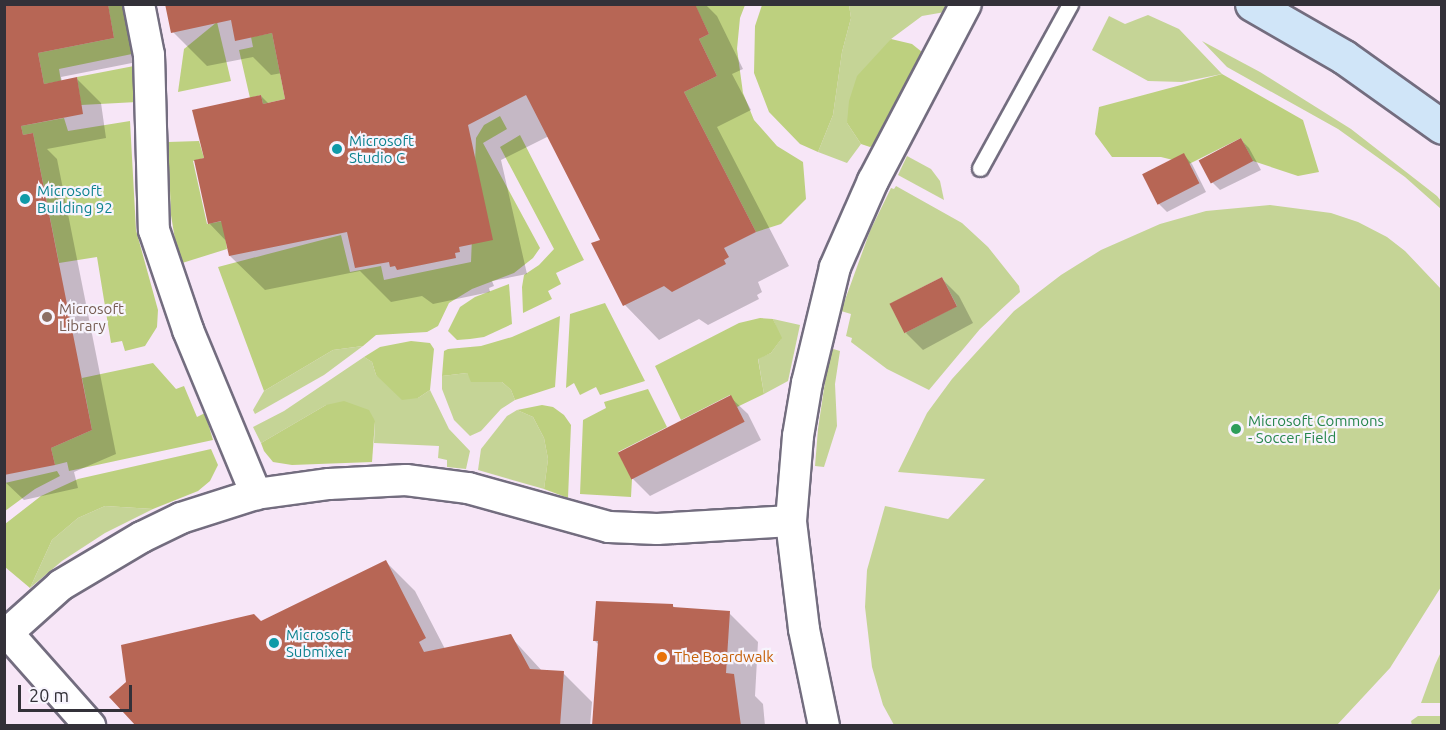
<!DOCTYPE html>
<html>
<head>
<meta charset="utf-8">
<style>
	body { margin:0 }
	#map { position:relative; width:1446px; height:730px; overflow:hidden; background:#f7f4fd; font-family:Ubuntu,sans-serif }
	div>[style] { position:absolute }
	.commercial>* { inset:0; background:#f7e6f7; transform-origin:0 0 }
	.green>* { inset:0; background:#c5d496 }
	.forest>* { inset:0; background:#bdd07f }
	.shadow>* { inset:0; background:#0003 }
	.building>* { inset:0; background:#b76655; transform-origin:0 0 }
	.roads { filter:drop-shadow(2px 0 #736d7f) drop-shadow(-2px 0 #736d7f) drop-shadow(0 2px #736d7f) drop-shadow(0 -2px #736d7f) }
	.lane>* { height:15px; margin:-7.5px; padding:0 7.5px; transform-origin:7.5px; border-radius:7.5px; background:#fff }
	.street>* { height:30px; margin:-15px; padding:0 15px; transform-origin:15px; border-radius:15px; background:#fff }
	.secondary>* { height:33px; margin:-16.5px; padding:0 16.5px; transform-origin:16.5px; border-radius:16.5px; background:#d0e5f8 }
	.dots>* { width:16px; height:16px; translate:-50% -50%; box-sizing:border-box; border:3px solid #f7f4fd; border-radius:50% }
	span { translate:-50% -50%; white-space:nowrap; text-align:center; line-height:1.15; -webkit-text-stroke:4.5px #f7f4fd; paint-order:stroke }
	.culture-label { font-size:15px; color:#0d838f }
	.left { translate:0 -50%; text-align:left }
	.education-label { font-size:15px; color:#785e54 }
	.leisure-label { font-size:15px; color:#27864d }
	.food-label { font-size:15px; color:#c56008 }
	.frame { position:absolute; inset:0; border:6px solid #333139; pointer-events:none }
	.scale { position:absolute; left:18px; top:685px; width:114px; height:27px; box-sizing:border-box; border:3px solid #333139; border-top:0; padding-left:8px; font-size:18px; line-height:21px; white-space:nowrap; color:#333139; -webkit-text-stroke:4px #f7f4fd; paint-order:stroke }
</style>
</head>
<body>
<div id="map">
	<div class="commercial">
		<div style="left:4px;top:5px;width:1437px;height:720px"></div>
	</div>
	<div class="green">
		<div style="clip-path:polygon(849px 5px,948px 5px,945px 12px,922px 16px,891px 39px,847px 123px,861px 144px,847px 163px,818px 152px,833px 115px,842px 52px,851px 18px)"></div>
		<div style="clip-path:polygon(1148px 15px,1179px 29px,1222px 74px,1182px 82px,1148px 81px,1092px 50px,1109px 16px,1125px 24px)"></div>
		<div style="clip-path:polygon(1202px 41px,1260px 72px,1351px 129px,1437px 196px,1441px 201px,1441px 209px,1405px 177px,1338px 129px,1227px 67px)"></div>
		<div style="clip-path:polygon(907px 156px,931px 169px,940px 181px,944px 200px,898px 175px)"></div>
		<div style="clip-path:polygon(evenodd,896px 186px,962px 223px,988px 247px,1019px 286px,1020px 292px,980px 329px,929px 390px,887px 369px,851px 342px,852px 338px,846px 336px,851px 314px,841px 311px,870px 231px,891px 188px,894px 189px,896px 186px,942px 277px,957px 306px,905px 333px,890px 304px,942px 277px)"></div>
		<div style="clip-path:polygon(1270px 205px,1331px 213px,1358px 222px,1387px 237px,1405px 251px,1441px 289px,1441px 587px,1390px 668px,1337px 725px,894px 725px,883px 705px,872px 667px,865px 607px,867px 570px,885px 506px,948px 519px,985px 479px,898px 472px,927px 413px,952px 379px,1014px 311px,1061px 275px,1101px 250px,1160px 224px,1206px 211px)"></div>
		<div style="clip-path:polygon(773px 319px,800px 325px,788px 381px,764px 394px,758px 358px,771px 353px,781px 339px)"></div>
		<div style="clip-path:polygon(363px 346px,324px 375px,255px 414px,253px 410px,264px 391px,333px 350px)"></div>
		<div style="clip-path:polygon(830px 348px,840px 351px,835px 384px,837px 426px,824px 467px,815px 466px,818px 429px)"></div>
		<div style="clip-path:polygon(364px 357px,372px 362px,376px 375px,418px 398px,430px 390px,449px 429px,470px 451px,466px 469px,447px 467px,447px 460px,438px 458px,439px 446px,374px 443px,375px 421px,326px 405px,261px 443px,253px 427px,284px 411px)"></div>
		<div style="clip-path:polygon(467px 373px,472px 382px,502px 382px,511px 390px,515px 400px,501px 409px,481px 431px,470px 436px,454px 420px,442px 389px,442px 376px)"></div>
		<div style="clip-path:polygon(517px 410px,533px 417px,544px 438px,548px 459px,544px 489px,478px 470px,481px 449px,507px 416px)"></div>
		<div style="clip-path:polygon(105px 506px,153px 509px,105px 533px,62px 561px,30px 588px,52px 540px,78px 518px)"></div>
		<div style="clip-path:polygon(1441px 652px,1441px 703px,1421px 703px,1435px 665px)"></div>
		<div style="clip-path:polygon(1418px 716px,1441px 716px,1441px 725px,1412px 725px,1411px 721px)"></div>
	</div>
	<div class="forest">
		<div style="clip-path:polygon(108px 5px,122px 5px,132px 54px,59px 69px,61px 81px,44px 84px,38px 53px,114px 38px)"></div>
		<div style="clip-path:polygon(695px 5px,745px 5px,740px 18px,737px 49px,743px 93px,754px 120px,777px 146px,803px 162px,806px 199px,781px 224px,756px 232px,684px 92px,717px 76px,699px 39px,709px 34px)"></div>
		<div style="clip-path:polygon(762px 5px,849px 5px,851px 18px,842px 52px,833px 115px,818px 152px,800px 144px,769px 112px,754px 73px,755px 26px)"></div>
		<div style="clip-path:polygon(217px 22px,231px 81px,178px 92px,184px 49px)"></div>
		<div style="clip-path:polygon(272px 33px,285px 99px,263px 104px,261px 95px,250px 98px,239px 50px,253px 47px,251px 37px)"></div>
		<div style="clip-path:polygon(891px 39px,912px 44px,922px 52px,878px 143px,870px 147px,861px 144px,847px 123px,849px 101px,857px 76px)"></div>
		<div style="clip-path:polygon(134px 66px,137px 102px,81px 105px,77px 77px)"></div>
		<div style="clip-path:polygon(1222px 74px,1303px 120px,1319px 172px,1298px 176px,1253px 161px,1241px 138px,1189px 164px,1161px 157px,1112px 157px,1095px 134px,1099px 107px)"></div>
		<div style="clip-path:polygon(500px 116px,507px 129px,483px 143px,540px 248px,533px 258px,514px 273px,472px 289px,449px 303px,438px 326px,427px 332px,376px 335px,363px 346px,333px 350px,264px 391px,218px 267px,341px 235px,350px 272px,381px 266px,384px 280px,471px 262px,476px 138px,484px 125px)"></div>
		<div style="clip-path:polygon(64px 118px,68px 131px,130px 121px,136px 230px,158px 310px,157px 327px,145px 346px,125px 351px,122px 341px,111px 343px,97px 257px,59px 263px,33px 133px,23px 135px,21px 126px)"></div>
		<div style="clip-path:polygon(520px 135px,584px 260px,556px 273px,561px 284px,548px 291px,552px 299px,523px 313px,522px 287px,524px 275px,539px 265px,554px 249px,500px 147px)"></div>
		<div style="clip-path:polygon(199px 141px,204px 158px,193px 161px,207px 224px,223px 221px,227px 249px,179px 264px,171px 215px,168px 142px)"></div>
		<div style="clip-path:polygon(509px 284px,512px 324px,484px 337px,470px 339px,457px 340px,448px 331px,460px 307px,475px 297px)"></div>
		<div style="clip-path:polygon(605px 303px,645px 381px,600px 395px,596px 387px,580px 395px,574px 383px,566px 388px,570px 314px)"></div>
		<div style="clip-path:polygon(560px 316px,555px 387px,515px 400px,511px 390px,502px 382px,471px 382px,467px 373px,442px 376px,444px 351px,448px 349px,481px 346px,512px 337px)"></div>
		<div style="clip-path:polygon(760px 318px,773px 319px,782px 338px,771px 353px,758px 359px,764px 394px,737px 407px,730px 395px,681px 420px,655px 366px,739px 323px)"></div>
		<div style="clip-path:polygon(411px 341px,430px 343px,434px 349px,430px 390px,418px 398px,402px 400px,376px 375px,372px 362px,364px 357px,380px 347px)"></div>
		<div style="clip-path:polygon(153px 363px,176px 389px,184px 386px,197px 417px,205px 413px,213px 440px,69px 471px,67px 462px,55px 465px,51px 448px,92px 430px,82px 378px)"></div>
		<div style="clip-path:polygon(648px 389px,667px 427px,618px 452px,632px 479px,631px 497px,580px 494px,583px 420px,606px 408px,604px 402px)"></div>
		<div style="clip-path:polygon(344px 401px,369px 410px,375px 421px,372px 462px,292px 465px,273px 462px,264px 451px,261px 443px,326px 405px)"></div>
		<div style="clip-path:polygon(542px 405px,553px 407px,564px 415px,571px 425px,568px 498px,544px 489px,548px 459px,544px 438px,533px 417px,517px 410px)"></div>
		<div style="clip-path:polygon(211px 449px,218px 465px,210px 481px,198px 491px,153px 509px,105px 506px,78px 518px,52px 540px,30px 588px,5px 567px,5px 524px,41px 496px,78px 479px)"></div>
		<div style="clip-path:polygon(57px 471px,60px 476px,35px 489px,5px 511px,5px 483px)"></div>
	</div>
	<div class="shadow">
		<div style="clip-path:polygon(4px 4px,126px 4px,137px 62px,61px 77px,62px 82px,77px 79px,101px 103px,106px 138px,47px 149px,57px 159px,116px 454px,74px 472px,78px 488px,24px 500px,4px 481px)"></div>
		<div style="clip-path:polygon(167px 4px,705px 4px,717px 16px,743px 69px,732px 74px,751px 110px,717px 127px,789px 266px,758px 282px,762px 292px,757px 295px,759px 299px,708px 325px,699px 319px,659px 340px,625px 305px,602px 241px,549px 136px,501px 160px,527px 274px,492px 281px,494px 286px,489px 288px,490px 292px,433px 304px,422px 296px,391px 302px,360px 271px,265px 290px,230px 256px,227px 242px,209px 223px,205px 159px,261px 96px,269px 104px,287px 100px,282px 73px,271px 75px,253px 57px,207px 66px,173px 32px)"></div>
		<div style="clip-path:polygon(1240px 139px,1249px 148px,1261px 170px,1220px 190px,1212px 182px,1200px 160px)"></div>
		<div style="clip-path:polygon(1184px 155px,1192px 164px,1206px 192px,1167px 212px,1158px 203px,1144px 175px)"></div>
		<div style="clip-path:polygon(942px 279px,959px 296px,973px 323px,923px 350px,906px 333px)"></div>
		<div style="clip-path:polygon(730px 397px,748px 414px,761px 440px,650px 496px,633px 479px,619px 453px)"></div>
		<div style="clip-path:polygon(386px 562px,415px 591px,445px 649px,510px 636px,543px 672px,563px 673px,592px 702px,590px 726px,138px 726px,262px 623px)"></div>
		<div style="clip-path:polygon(672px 605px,676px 609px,729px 613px,758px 642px,755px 696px,763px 704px,765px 726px,594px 726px,599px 645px,594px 640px)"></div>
	</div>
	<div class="building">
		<div style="clip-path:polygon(4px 4px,108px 4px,114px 38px,38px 53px,44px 84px,77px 77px,83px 114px,21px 126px,23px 135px,33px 133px,92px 430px,51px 448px,55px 465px,4px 475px)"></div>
		<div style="clip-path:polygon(165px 4px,695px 4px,709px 34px,699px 39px,717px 76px,684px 92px,756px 232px,724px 248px,729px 257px,724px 260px,726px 264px,672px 292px,664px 286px,623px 306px,591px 243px,600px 240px,526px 95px,468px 125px,493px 240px,459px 247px,460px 252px,455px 253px,456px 258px,397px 270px,395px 266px,390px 267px,389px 262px,355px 268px,347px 232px,229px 256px,221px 221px,208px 224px,194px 160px,204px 158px,192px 110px,261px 95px,263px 104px,285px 99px,272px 33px,235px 41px,231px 20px,171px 33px)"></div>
		<div style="left:1241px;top:138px;width:26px;height:48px;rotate:62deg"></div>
		<div style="left:1184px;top:153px;width:34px;height:47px;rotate:63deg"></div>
		<div style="left:942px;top:277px;width:33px;height:59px;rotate:63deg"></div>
		<div style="left:731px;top:395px;width:30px;height:127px;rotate:63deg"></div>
		<div style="clip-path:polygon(386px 560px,426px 638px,419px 642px,424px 652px,511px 634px,530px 669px,564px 671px,560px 726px,136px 726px,109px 697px,126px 682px,121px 645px,254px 614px,261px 621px)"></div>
		<div style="clip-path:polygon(596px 601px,673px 604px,673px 607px,730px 611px,726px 673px,734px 674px,741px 726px,592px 726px,598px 641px,593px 641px)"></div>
	</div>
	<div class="roads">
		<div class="lane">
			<div style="left:980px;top:168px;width:187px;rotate:-61.2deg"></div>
		</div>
		<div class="street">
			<div style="left:139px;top:4px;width:52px;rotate:78.9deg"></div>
			<div style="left:149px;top:55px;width:175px;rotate:88.4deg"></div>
			<div style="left:154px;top:230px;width:106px;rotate:71.2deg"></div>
			<div style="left:188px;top:330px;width:178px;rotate:67.5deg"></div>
			<div style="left:4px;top:629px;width:130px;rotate:48.4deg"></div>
			<div style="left:4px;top:636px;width:76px;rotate:-41.8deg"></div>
			<div style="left:61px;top:585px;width:94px;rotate:-30.7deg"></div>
			<div style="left:142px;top:537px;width:43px;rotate:-26deg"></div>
			<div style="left:181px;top:518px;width:79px;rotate:-17.7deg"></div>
			<div style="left:256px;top:494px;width:74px;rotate:-7.8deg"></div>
			<div style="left:329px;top:484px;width:77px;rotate:-3deg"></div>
			<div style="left:406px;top:480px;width:63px;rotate:7.4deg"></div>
			<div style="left:468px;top:488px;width:146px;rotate:15.5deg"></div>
			<div style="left:609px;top:527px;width:48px;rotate:2.4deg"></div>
			<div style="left:657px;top:529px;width:134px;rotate:-3.4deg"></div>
			<div style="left:824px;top:726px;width:99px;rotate:-101.7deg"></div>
			<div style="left:804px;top:629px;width:109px;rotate:-96.9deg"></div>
			<div style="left:791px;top:521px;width:85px;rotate:-85.3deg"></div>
			<div style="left:798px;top:436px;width:54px;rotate:-80.4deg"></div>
			<div style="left:807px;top:383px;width:119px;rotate:-76.4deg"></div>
			<div style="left:835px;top:267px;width:94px;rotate:-66.2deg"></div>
			<div style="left:873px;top:181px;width:200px;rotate:-62.3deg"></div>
		</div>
		<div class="secondary">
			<div style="left:1252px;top:4px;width:106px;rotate:29.9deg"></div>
			<div style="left:1344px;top:57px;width:120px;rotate:35.5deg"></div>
		</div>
	</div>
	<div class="dots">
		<div style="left:337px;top:149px;background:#0f9aa8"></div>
		<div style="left:25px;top:199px;background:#0f9aa8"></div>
		<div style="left:47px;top:317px;background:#8d6e63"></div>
		<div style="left:1236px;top:429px;background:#2e9e5b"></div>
		<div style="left:274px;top:643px;background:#0f9aa8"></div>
		<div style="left:662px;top:657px;background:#e8710a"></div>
	</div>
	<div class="culture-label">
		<span class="left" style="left:349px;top:149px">Microsoft<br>Studio C</span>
		<span class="left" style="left:37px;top:199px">Microsoft<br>Building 92</span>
		<span class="left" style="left:286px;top:643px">Microsoft<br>Submixer</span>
	</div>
	<div class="education-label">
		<span class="left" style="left:59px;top:317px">Microsoft<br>Library</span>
	</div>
	<div class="leisure-label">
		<span class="left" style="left:1248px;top:429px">Microsoft Commons<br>- Soccer Field</span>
	</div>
	<div class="food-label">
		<span class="left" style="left:674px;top:657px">The Boardwalk</span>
	</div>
	<div class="frame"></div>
	<div class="scale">20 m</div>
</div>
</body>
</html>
